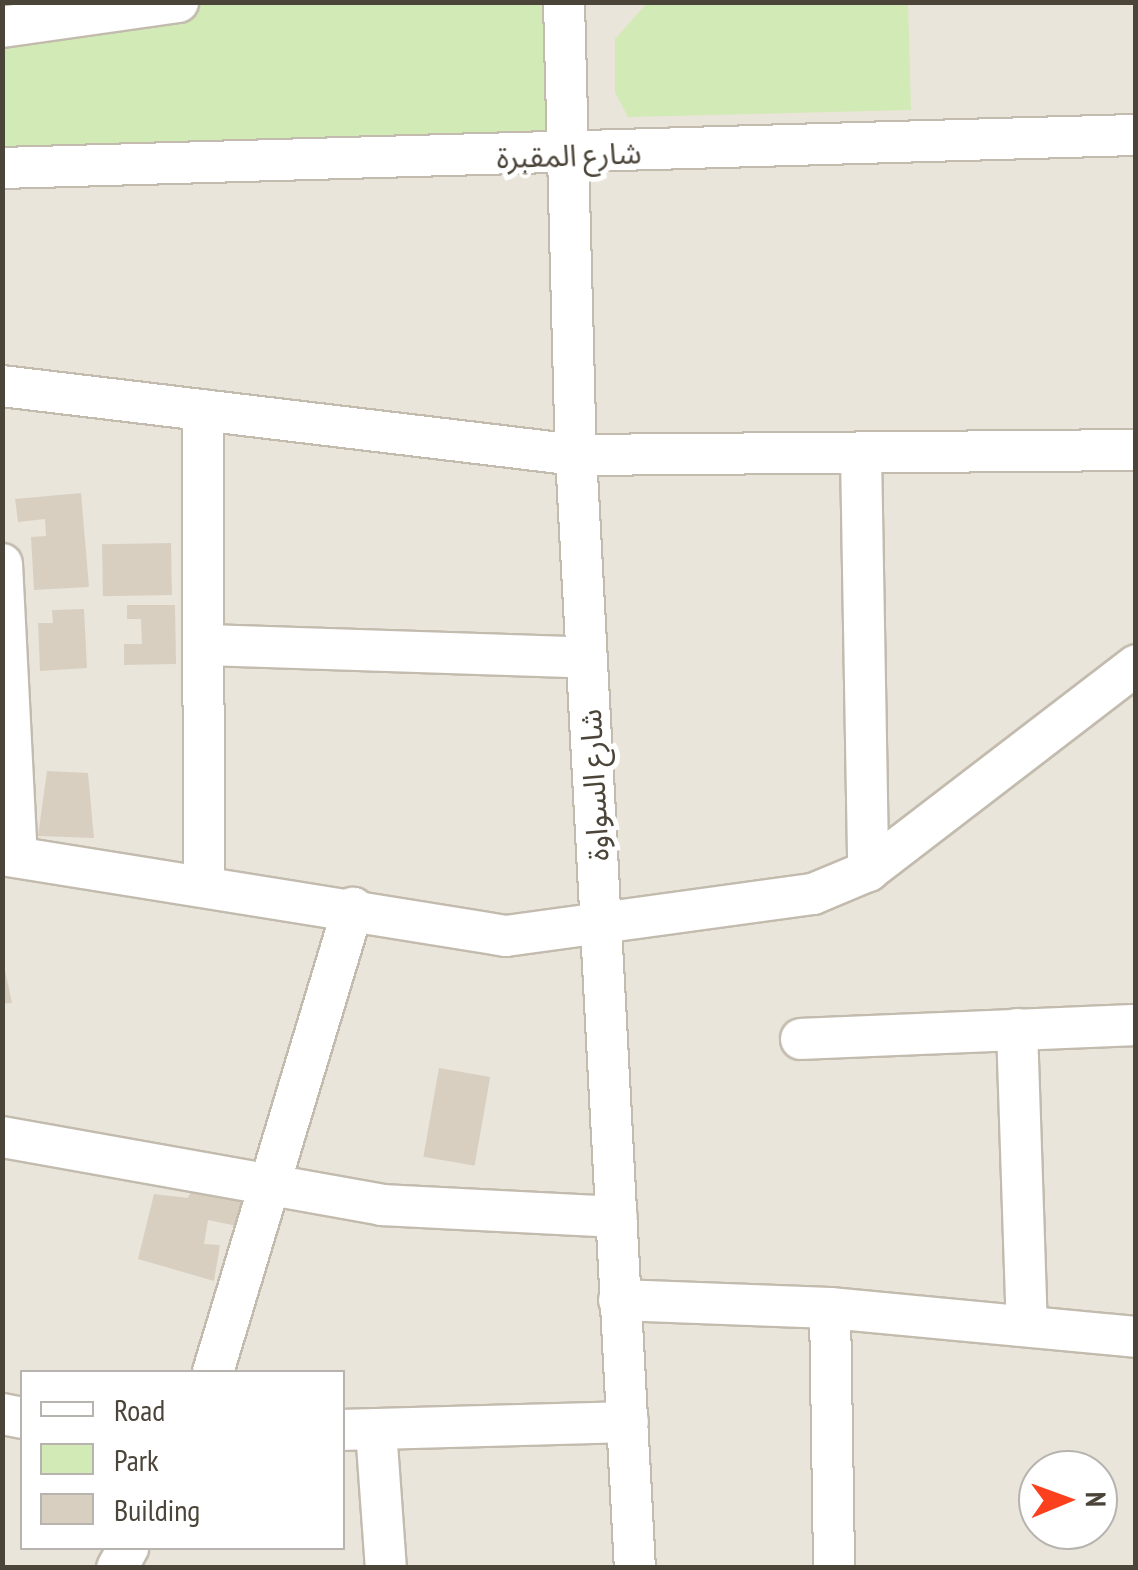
<!DOCTYPE html>
<html>
<head>
<meta charset="utf-8">
<style>
	body { margin:0 }
	#map { position:relative; width:1138px; height:1570px; overflow:hidden; background:#f6f3ec; font-family:"PT Sans Narrow","Noto Sans Arabic",sans-serif }
	div>[style] { position:absolute }
	.residential>* { inset:0; background:#eae5da }
	.green>* { inset:0; background:#d2eab5; transform-origin:0 0 }
	.building>* { inset:0; background:#d8cfc1; transform-origin:0 0 }
	.roads { filter:drop-shadow(2px 0 #c2bbae) drop-shadow(-2px 0 #c2bbae) drop-shadow(0 2px #c2bbae) drop-shadow(0 -2px #c2bbae) }
	.minor>* { height:40px; margin:-20px; padding:0 20px; transform-origin:20px; border-radius:20px; background:#fff }
	span { translate:-50% -50%; white-space:nowrap; text-align:center; line-height:1.15; -webkit-text-stroke:10px #fff; paint-order:stroke }
	.street-label { font-size:30px; color:#4b4439 }
	.frame { position:absolute; inset:0; border:5px solid #4b4439; pointer-events:none }
	.legend { position:absolute; left:20px; top:1370px; width:325px; height:180px; box-sizing:border-box; background:#fff; border:2px solid #b7b4b0; margin:0; padding:12px 18px; list-style:none; font-size:30px; color:#4b4439 }
	.legend li { display:flex; align-items:center; gap:20px; height:50px }
	.legend b { width:50px; border:2px solid #b7b4b0 }
	.north { position:absolute; left:1018px; top:1450px; width:100px; height:100px; box-sizing:border-box; background:#fff; border:2px solid #b7b4b0; border-radius:50%; rotate:89deg; font-size:28px; font-weight:700; line-height:40px; text-align:center; color:#4b4439 }
	.north::after { content:''; display:block; margin:auto; width:35px; height:45px; background:#fc3f1d; clip-path:polygon(50% 0,100% 100%,50% 72%,0 100%) }
</style>
</head>
<body>
<div id="map">
	<div class="residential">
		<div style="clip-path:polygon(evenodd,3px 3px,1135px 3px,1135px 1567px,3px 1568px,3px 3px,22px 1372px,342px 1372px,342px 1548px,22px 1548px,22px 1372px,3px 3px,1038px 1470px,1098px 1470px,1098px 1530px,1038px 1530px,1038px 1470px)"></div>
	</div>
	<div class="green">
		<div style="clip-path:polygon(648px 2px,908px 3px,911px 110px,628px 117px,615px 92px,615px 39px)"></div>
		<div style="left:2px;top:3px;width:562px;height:165px"></div>
	</div>
	<div class="building">
		<div style="clip-path:polygon(81px 493px,89px 587px,34px 590px,31px 537px,46px 536px,45px 519px,18px 522px,15px 499px)"></div>
		<div style="left:171px;top:543px;width:52px;height:69px;rotate:89deg"></div>
		<div style="clip-path:polygon(127px 605px,175px 605px,176px 664px,124px 665px,124px 644px,142px 644px,141px 619px,127px 619px)"></div>
		<div style="clip-path:polygon(84px 609px,87px 668px,40px 671px,38px 623px,53px 623px,52px 610px)"></div>
		<div style="clip-path:polygon(47px 771px,88px 773px,94px 838px,38px 836px)"></div>
		<div style="clip-path:polygon(2px 956px,12px 1003px,2px 1004px)"></div>
		<div style="left:439px;top:1068px;width:52px;height:90px;rotate:10deg"></div>
		<div style="clip-path:polygon(192px 1189px,251px 1202px,237px 1226px,208px 1220px,204px 1244px,220px 1245px,214px 1281px,138px 1259px,154px 1194px,188px 1198px)"></div>
	</div>
	<div class="roads">
		<div class="minor">
			<div style="left:564px;top:2px;width:453px;rotate:88.5deg"></div>
			<div style="left:576px;top:455px;width:1115px;rotate:86.97deg"></div>
			<div style="left:2px;top:27px;width:178px;rotate:-8.1deg"></div>
			<div style="left:2px;top:168px;width:1134px;rotate:-1.67deg"></div>
			<div style="left:2px;top:386px;width:578px;rotate:6.85deg"></div>
			<div style="left:576px;top:455px;width:560px;rotate:-0.51deg"></div>
			<div style="left:203px;top:410px;width:473px;rotate:89.9deg"></div>
			<div style="left:861px;top:454px;width:417px;rotate:89deg"></div>
			<div style="left:2px;top:564px;width:292px;rotate:87.1deg"></div>
			<div style="left:204px;top:645px;width:383px;rotate:1.9deg"></div>
			<div style="left:2px;top:855px;width:510px;rotate:9.13deg"></div>
			<div style="left:506px;top:936px;width:310px;rotate:-7.8deg"></div>
			<div style="left:813px;top:894px;width:60px;rotate:-22.7deg"></div>
			<div style="left:868px;top:871px;width:338px;rotate:-37.5deg"></div>
			<div style="left:1017px;top:1029px;width:297px;rotate:88.1deg"></div>
			<div style="left:801px;top:1039px;width:335px;rotate:-2.4deg"></div>
			<div style="left:2px;top:1137px;width:386px;rotate:10.1deg"></div>
			<div style="left:382px;top:1205px;width:235px;rotate:2.9deg"></div>
			<div style="left:619px;top:1300px;width:211px;rotate:2.2deg"></div>
			<div style="left:830px;top:1308px;width:307px;rotate:5.4deg"></div>
			<div style="left:830px;top:1308px;width:260px;rotate:89.1deg"></div>
			<div style="left:213px;top:1372px;width:485px;rotate:-73.2deg"></div>
			<div style="left:2px;top:1414px;width:20px;rotate:11deg"></div>
			<div style="left:342px;top:1430px;width:286px;rotate:-1.6deg"></div>
			<div style="left:376px;top:1430px;width:138px;rotate:85.9deg"></div>
			<div style="left:117px;top:1568px;width:23px;rotate:-61deg"></div>
		</div>
	</div>
	<div class="street-label">
		<span style="left:569px;top:155px;rotate:-2deg">شارع المقبرة</span>
		<span style="left:594px;top:785px;rotate:-93deg">شارع السواوة</span>
	</div>
	<div class="frame"></div>
	<ul class="legend">
	<li><b style="height:12px;background:#fff"></b>Road</li>
	<li><b style="height:28px;background:#d2eab5"></b>Park</li>
	<li><b style="height:28px;background:#d8cfc1"></b>Building</li>
	</ul>
	<div class="north">N</div>
</div>
</body>
</html>
